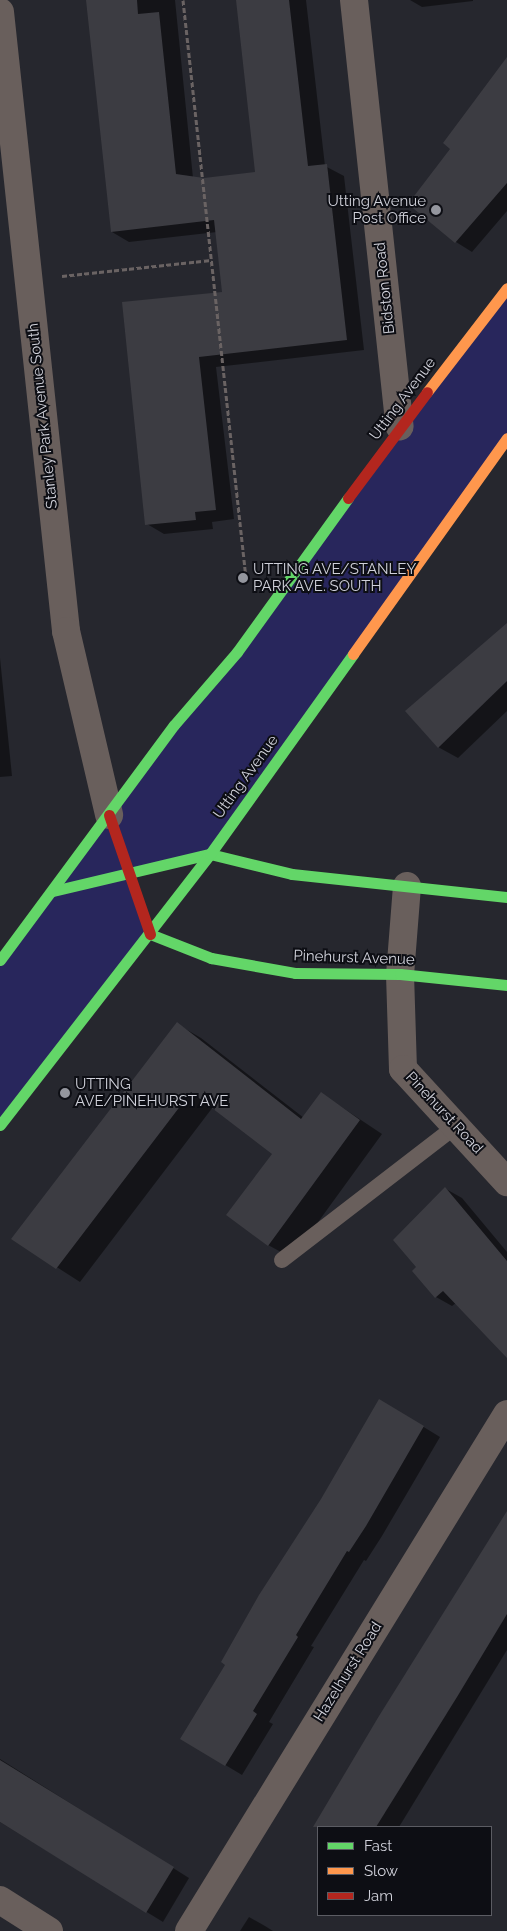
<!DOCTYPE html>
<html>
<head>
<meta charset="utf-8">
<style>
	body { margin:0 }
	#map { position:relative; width:507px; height:1931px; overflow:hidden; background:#26272e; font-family:Raleway,sans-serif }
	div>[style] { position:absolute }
	.green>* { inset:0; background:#28265c }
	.shadow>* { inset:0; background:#0007 }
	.building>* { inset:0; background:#3c3c42 }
	.path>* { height:3px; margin-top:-1.5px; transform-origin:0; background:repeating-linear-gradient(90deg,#6a6363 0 5px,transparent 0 7.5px) }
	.lane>* { height:16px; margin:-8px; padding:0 8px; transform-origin:8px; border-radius:8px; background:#695f5c }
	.street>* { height:28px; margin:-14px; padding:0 14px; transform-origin:14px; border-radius:14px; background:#695f5c }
	.fast>* { height:11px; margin:-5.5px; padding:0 5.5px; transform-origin:5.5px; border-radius:5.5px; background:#63d668 }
	.slow>* { height:11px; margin:-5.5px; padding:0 5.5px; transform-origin:5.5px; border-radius:5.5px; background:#ff974d }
	.jam>* { height:11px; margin:-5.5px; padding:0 5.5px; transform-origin:5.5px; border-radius:5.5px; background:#b3261e }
	.dots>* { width:14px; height:14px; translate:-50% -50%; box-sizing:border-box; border:2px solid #0d0e14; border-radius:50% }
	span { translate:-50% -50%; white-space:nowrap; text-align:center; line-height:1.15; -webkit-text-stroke:4px #0d0e14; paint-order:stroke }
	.poi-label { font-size:15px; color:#d0d1da }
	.right { translate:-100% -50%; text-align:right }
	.left { translate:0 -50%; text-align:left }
	.street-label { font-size:15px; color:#d0d1da }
	.legend { position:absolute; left:317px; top:1826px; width:175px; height:90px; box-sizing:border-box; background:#0d0e14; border:1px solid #5b5c63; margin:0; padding:6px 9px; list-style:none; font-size:15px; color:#d0d1da }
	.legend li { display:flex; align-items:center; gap:10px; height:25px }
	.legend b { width:25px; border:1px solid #5b5c63 }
</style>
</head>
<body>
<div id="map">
	<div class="green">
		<div style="clip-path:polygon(507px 288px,507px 438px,210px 854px,129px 873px,149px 934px,0 1125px,0 960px)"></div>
	</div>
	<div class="shadow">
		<div style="clip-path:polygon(87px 0,175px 0,193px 178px,204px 179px,256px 173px,237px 0,306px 0,325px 166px,344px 176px,364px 350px,216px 367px,234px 519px,212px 522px,213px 529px,164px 534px,147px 524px,123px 303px,224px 293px,217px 232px,129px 242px,112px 232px)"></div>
		<div style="clip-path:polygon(410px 0,473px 0,473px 1px,422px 7px)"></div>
		<div style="clip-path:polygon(507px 62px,507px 211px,472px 252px,456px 242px,410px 204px,452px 149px)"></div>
		<div style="clip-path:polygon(507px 625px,507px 711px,458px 758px,438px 747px)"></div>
		<div style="clip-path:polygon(0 658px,12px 776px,0 777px)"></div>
		<div style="clip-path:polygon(177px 1024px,201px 1038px,304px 1118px,322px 1094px,382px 1134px,292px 1258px,268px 1245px,274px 1154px,213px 1107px,80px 1282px,13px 1239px)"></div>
		<div style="clip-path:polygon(446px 1189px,462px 1198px,507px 1252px,507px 1354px,456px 1303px,452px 1306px,436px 1297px,418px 1267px)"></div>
		<div style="clip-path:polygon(396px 1410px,440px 1437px,382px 1536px,366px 1561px,364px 1560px,311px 1646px,314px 1647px,269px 1722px,273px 1724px,242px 1775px,182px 1739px)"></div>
		<div style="clip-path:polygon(507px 1548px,507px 1650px,399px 1827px,326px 1827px,317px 1822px)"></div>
		<div style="clip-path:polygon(0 1759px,189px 1878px,163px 1922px,0 1822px)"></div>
		<div style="clip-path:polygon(249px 1917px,265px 1926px,273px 1931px,240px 1931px)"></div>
	</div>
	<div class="building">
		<div style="clip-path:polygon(86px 0,137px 0,138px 14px,159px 12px,176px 174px,204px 178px,255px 172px,236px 0,289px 0,308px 166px,327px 164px,347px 340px,199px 357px,216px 510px,195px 512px,196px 520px,145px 525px,122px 302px,222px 292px,214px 220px,111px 232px)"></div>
		<div style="clip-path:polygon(507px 57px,507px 183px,455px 243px,408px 204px,450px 149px,443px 143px)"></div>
		<div style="clip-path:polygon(507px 623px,507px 681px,438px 748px,405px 711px)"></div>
		<div style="clip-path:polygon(177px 1022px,301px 1119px,321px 1092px,360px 1120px,268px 1246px,226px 1215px,272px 1154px,191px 1092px,56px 1269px,11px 1239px)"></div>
		<div style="clip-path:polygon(445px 1187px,507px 1261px,507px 1358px,443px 1291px,435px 1298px,412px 1271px,416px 1267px,393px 1240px)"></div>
		<div style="clip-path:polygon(379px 1399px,424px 1426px,366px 1526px,349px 1552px,347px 1551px,296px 1635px,298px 1637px,253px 1711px,257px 1714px,225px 1766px,180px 1739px,225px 1665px,221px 1662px,259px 1595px,321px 1499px)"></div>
		<div style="clip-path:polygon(507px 1511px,507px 1614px,457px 1697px,376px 1827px,313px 1827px,379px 1716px)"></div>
		<div style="clip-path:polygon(0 1760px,174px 1867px,146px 1913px,0 1822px)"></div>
	</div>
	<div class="path">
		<div style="left:183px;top:0;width:581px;rotate:83.78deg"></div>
		<div style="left:62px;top:276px;width:150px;rotate:-6.1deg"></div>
	</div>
	<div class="lane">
		<div style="left:282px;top:1260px;width:220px;rotate:-37.6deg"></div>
	</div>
	<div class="street">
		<div style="left:354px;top:0;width:429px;rotate:83.9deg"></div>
		<div style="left:0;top:12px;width:623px;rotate:83.91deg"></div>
		<div style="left:66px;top:631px;width:189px;rotate:76.8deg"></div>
		<div style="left:407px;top:886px;width:88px;rotate:94.5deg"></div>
		<div style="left:400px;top:974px;width:95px;rotate:88.2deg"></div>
		<div style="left:403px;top:1069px;width:154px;rotate:47.4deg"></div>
		<div style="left:0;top:1900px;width:58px;rotate:32.3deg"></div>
		<div style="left:189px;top:1931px;width:607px;rotate:-58.4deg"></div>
	</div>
	<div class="fast">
		<div style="left:53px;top:891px;width:161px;rotate:-13.3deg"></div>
		<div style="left:210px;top:854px;width:84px;rotate:13.7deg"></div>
		<div style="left:292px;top:874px;width:216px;rotate:6.1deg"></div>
		<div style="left:150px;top:934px;width:66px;rotate:21.5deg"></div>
		<div style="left:211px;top:958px;width:85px;rotate:10.1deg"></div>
		<div style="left:295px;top:973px;width:105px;rotate:0.5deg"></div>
		<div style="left:400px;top:974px;width:108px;rotate:5.9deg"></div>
		<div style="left:0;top:960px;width:292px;rotate:-53.5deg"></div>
		<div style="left:174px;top:725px;width:96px;rotate:-49.2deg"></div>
		<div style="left:237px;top:652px;width:190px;rotate:-54.2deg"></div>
		<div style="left:0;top:1125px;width:343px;rotate:-52.2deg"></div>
		<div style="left:210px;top:854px;width:246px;rotate:-54.4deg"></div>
	</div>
	<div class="slow">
		<div style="left:427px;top:392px;width:131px;rotate:-52.4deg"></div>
		<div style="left:353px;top:654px;width:265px;rotate:-54.5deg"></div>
	</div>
	<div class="jam">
		<div style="left:348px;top:498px;width:132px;rotate:-53.3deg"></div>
		<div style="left:109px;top:815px;width:126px;rotate:71deg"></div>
	</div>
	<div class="dots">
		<div style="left:436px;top:210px;background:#94969e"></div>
		<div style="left:243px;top:578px;background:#94969e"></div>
		<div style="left:65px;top:1093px;background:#94969e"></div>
	</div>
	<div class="poi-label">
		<span class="right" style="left:426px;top:210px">Utting Avenue<br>Post Office</span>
		<span class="left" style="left:253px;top:578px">UTTING AVE/STANLEY<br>PARK AVE. SOUTH</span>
		<span class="left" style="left:75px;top:1093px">UTTING<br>AVE/PINEHURST AVE</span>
	</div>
	<div class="street-label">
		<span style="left:385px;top:288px;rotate:-96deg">Bidston Road</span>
		<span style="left:403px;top:399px;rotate:-53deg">Utting Avenue</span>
		<span style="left:43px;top:416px;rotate:-96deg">Stanley Park Avenue South</span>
		<span style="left:246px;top:777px;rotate:-54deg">Utting Avenue</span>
		<span style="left:354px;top:958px;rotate:2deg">Pinehurst Avenue</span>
		<span style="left:444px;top:1113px;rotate:47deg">Pinehurst Road</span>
		<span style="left:348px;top:1672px;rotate:-58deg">Hazelhurst Road</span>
	</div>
	<ul class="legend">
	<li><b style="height:6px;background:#63d668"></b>Fast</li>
	<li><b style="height:6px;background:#ff974d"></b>Slow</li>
	<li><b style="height:6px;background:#b3261e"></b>Jam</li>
	</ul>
</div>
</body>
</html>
